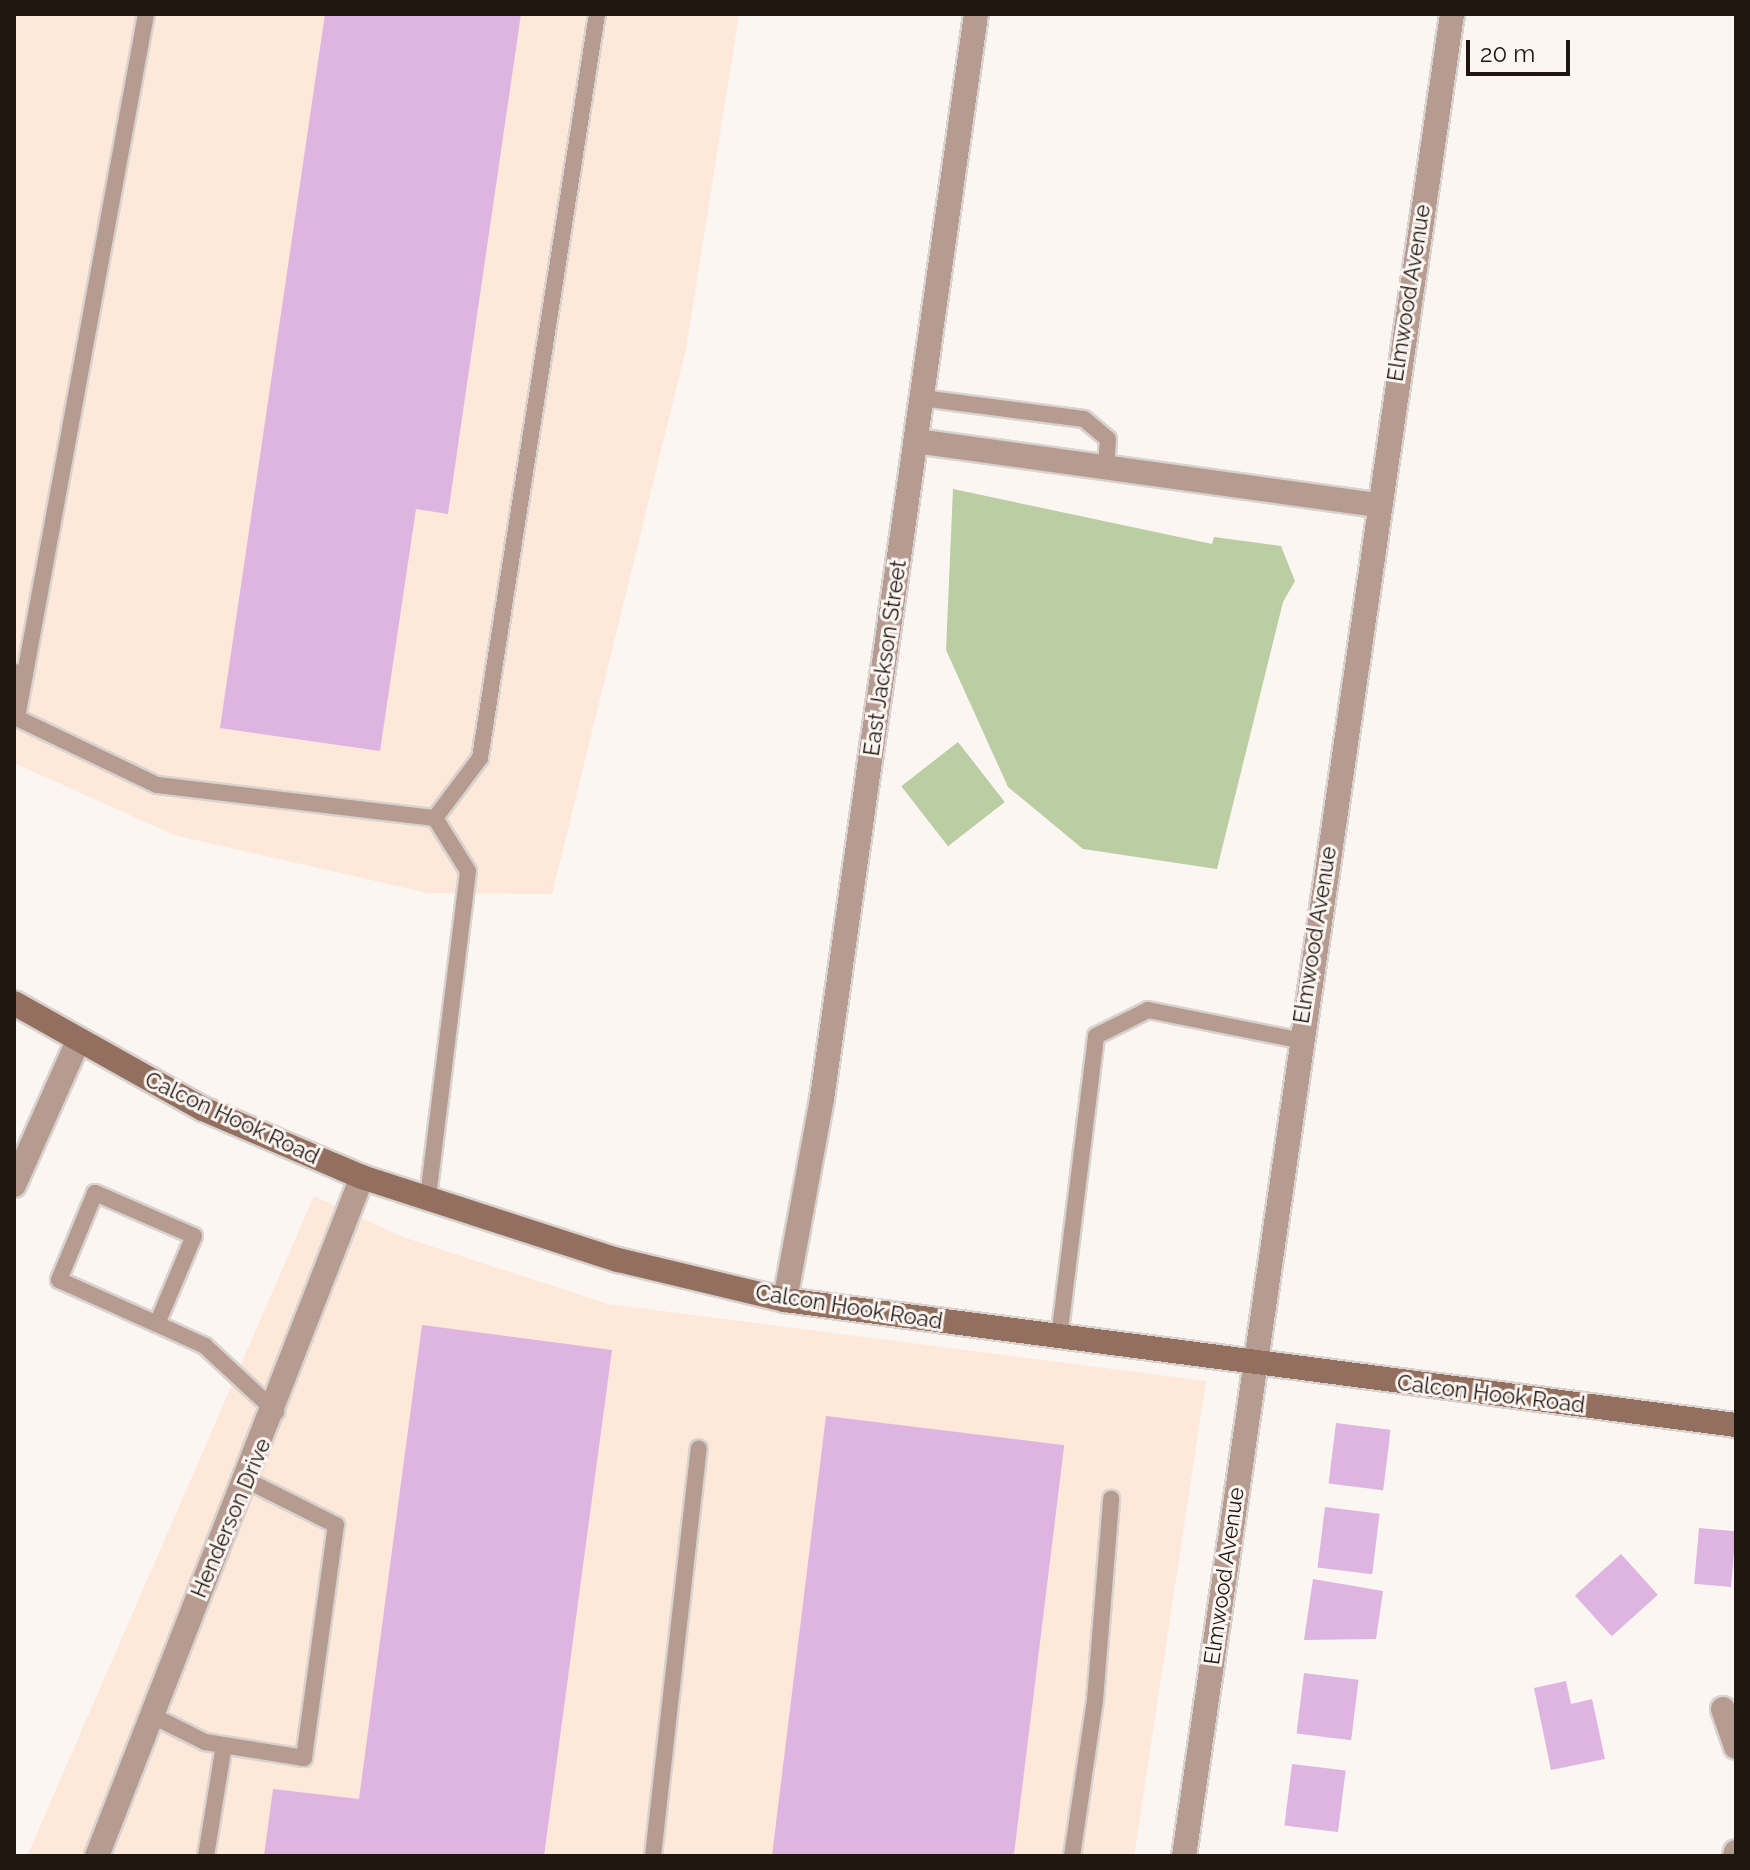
<!DOCTYPE html>
<html>
<head>
<meta charset="utf-8">
<style>
	body { margin:0 }
	#map { position:relative; width:1750px; height:1870px; overflow:hidden; background:#fcf6f2; font-family:Raleway,sans-serif }
	div>[style] { position:absolute }
	.built>* { inset:0; background:#fee8da }
	.green>* { inset:0; background:#bacda3; transform-origin:0 0 }
	.building>* { inset:0; background:#deb5e1; transform-origin:0 0 }
	.roads { filter:drop-shadow(2px 0 #d9d2ce) drop-shadow(-2px 0 #d9d2ce) drop-shadow(0 2px #d9d2ce) drop-shadow(0 -2px #d9d2ce) }
	.lane>* { height:16px; margin:-8px; padding:0 8px; transform-origin:8px; border-radius:8px; background:#b59b90 }
	.street>* { height:24px; margin:-12px; padding:0 12px; transform-origin:12px; border-radius:12px; background:#b59b90 }
	.secondary>* { height:24px; margin:-12px; padding:0 12px; transform-origin:12px; border-radius:12px; background:#936f5f }
	span { translate:-50% -50%; white-space:nowrap; text-align:center; line-height:1.15; -webkit-text-stroke:6px #fcf6f2; paint-order:stroke }
	.street-label { font-size:22px; color:#1f160f }
	.frame { position:absolute; inset:0; border:16px solid #1f160f; pointer-events:none }
	.scale { position:absolute; left:1466px; top:40px; width:104px; height:36px; box-sizing:border-box; border:4px solid #1f160f; border-top:0; padding-left:10px; font-size:24px; line-height:28px; white-space:nowrap; color:#1f160f; -webkit-text-stroke:6px #fcf6f2; paint-order:stroke }
</style>
</head>
<body>
<div id="map">
	<div class="built">
		<div style="clip-path:polygon(14px 14px,739px 14px,686px 349px,552px 894px,428px 893px,174px 835px,14px 763px)"></div>
		<div style="clip-path:polygon(314px 1196px,403px 1237px,608px 1304px,1206px 1381px,1134px 1856px,27px 1856px)"></div>
	</div>
	<div class="green">
		<div style="clip-path:polygon(953px 489px,1212px 544px,1214px 537px,1281px 546px,1295px 581px,1283px 602px,1217px 869px,1083px 849px,1008px 787px,946px 650px)"></div>
		<div style="left:958px;top:742px;width:76px;height:72px;rotate:52deg"></div>
	</div>
	<div class="building">
		<div style="clip-path:polygon(325px 14px,521px 14px,448px 514px,416px 509px,380px 751px,220px 728px)"></div>
		<div style="clip-path:polygon(422px 1325px,612px 1350px,544px 1856px,264px 1856px,273px 1789px,359px 1799px)"></div>
		<div style="left:826px;top:1416px;width:240px;height:444px;rotate:7deg"></div>
		<div style="left:1336px;top:1423px;width:55px;height:61px;rotate:7deg"></div>
		<div style="left:1325px;top:1507px;width:55px;height:61px;rotate:7deg"></div>
		<div style="left:1699px;top:1528px;width:37px;height:56px;rotate:5deg"></div>
		<div style="left:1621px;top:1554px;width:55px;height:62px;rotate:48deg"></div>
		<div style="clip-path:polygon(1313px 1579px,1383px 1591px,1376px 1639px,1304px 1640px)"></div>
		<div style="left:1304px;top:1673px;width:55px;height:61px;rotate:7deg"></div>
		<div style="clip-path:polygon(1566px 1681px,1571px 1704px,1592px 1699px,1605px 1759px,1551px 1770px,1534px 1688px)"></div>
		<div style="left:1292px;top:1764px;width:54px;height:62px;rotate:7deg"></div>
	</div>
	<div class="roads">
		<div class="lane">
			<div style="left:922px;top:398px;width:163px;rotate:7.4deg"></div>
			<div style="left:1084px;top:419px;width:31px;rotate:40deg"></div>
			<div style="left:1108px;top:439px;width:28px;rotate:94deg"></div>
			<div style="left:14px;top:672px;width:11px;rotate:10deg"></div>
			<div style="left:25px;top:674px;width:671px;rotate:-79.61deg"></div>
			<div style="left:25px;top:674px;width:45px;rotate:100.3deg"></div>
			<div style="left:17px;top:718px;width:155px;rotate:25.6deg"></div>
			<div style="left:157px;top:785px;width:280px;rotate:6.8deg"></div>
			<div style="left:435px;top:818px;width:75px;rotate:-53.1deg"></div>
			<div style="left:480px;top:758px;width:753px;rotate:-81.06deg"></div>
			<div style="left:428px;top:1197px;width:328px;rotate:-83deg"></div>
			<div style="left:468px;top:871px;width:62px;rotate:-121.9deg"></div>
			<div style="left:157px;top:1324px;width:95px;rotate:-67.2deg"></div>
			<div style="left:194px;top:1236px;width:108px;rotate:-156.5deg"></div>
			<div style="left:95px;top:1193px;width:94px;rotate:112.5deg"></div>
			<div style="left:59px;top:1280px;width:107px;rotate:24.2deg"></div>
			<div style="left:157px;top:1324px;width:53px;rotate:24.6deg"></div>
			<div style="left:205px;top:1346px;width:97px;rotate:42.9deg"></div>
			<div style="left:1059px;top:1338px;width:304px;rotate:-83deg"></div>
			<div style="left:1096px;top:1036px;width:58px;rotate:-26.6deg"></div>
			<div style="left:1148px;top:1010px;width:153px;rotate:11.3deg"></div>
			<div style="left:149px;top:1714px;width:63px;rotate:26.6deg"></div>
			<div style="left:205px;top:1742px;width:100px;rotate:9.2deg"></div>
			<div style="left:304px;top:1758px;width:235px;rotate:-82.2deg"></div>
			<div style="left:336px;top:1525px;width:101px;rotate:-153.4deg"></div>
			<div style="left:206px;top:1856px;width:112px;rotate:-80.8deg"></div>
			<div style="left:653px;top:1856px;width:410px;rotate:-83.6deg"></div>
			<div style="left:1072px;top:1856px;width:158px;rotate:-81.6deg"></div>
			<div style="left:1095px;top:1700px;width:202px;rotate:-85.4deg"></div>
		</div>
		<div class="street">
			<div style="left:916px;top:441px;width:464px;rotate:7.9deg"></div>
			<div style="left:14px;top:1185px;width:158px;rotate:-66deg"></div>
			<div style="left:785px;top:1300px;width:204px;rotate:-79.6deg"></div>
			<div style="left:822px;top:1099px;width:1096px;rotate:-81.92deg"></div>
			<div style="left:1723px;top:1709px;width:40px;rotate:71.1deg"></div>
			<div style="left:97px;top:1856px;width:729px;rotate:-68.68deg"></div>
			<div style="left:1184px;top:1856px;width:1861px;rotate:-81.72deg"></div>
			<div style="left:1735px;top:1856px;width:4px;rotate:-76deg"></div>
		</div>
		<div class="secondary">
			<div style="left:14px;top:1003px;width:217px;rotate:29.3deg"></div>
			<div style="left:203px;top:1109px;width:173px;rotate:23.2deg"></div>
			<div style="left:362px;top:1177px;width:269px;rotate:18deg"></div>
			<div style="left:618px;top:1260px;width:172px;rotate:13.5deg"></div>
			<div style="left:785px;top:1300px;width:959px;rotate:7.49deg"></div>
		</div>
	</div>
	<div class="street-label">
		<span style="left:1409px;top:293px;rotate:-81deg">Elmwood Avenue</span>
		<span style="left:885px;top:658px;rotate:-82deg">East Jackson Street</span>
		<span style="left:1315px;top:935px;rotate:-81deg">Elmwood Avenue</span>
		<span style="left:232px;top:1118px;rotate:25deg">Calcon Hook Road</span>
		<span style="left:849px;top:1307px;rotate:9deg">Calcon Hook Road</span>
		<span style="left:1491px;top:1394px;rotate:7deg">Calcon Hook Road</span>
		<span style="left:231px;top:1518px;rotate:-67deg">Henderson Drive</span>
		<span style="left:1224px;top:1576px;rotate:-82deg">Elmwood Avenue</span>
	</div>
	<div class="frame"></div>
	<div class="scale">20 m</div>
</div>
</body>
</html>
